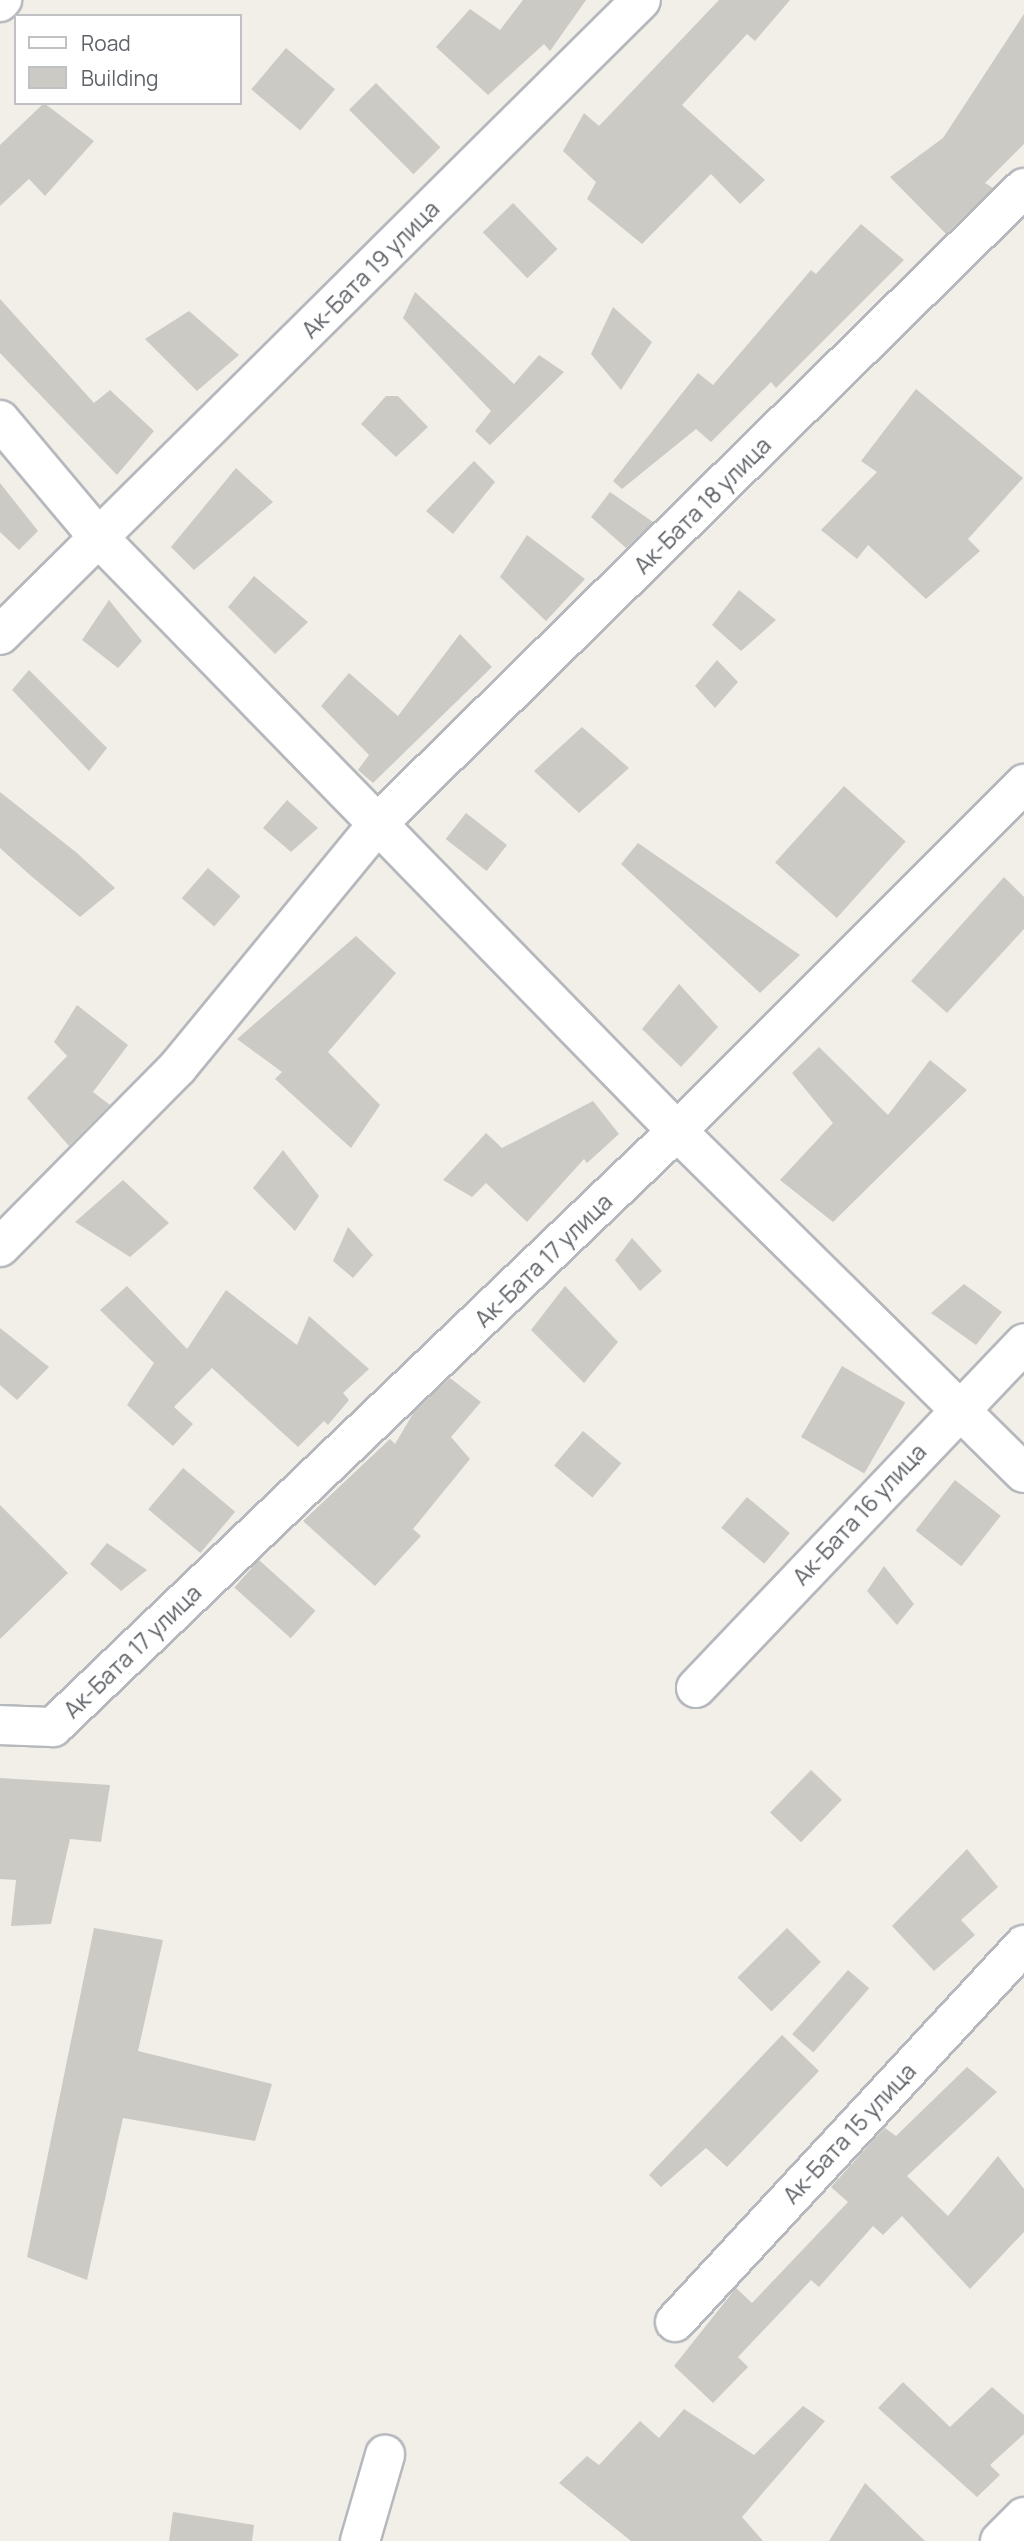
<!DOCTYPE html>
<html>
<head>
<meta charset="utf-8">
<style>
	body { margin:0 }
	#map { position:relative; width:1024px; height:2541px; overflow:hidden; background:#f1efe8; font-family:Manrope,sans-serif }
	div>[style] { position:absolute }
	.building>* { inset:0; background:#cccac5; transform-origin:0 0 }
	.roads { filter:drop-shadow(2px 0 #b5b8bc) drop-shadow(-2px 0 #b5b8bc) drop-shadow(0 2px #b5b8bc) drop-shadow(0 -2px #b5b8bc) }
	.minor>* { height:38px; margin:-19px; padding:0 19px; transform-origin:19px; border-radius:19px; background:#fff }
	span { translate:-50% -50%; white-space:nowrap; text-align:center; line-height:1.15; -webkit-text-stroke:6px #fff; paint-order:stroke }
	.street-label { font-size:23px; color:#5f6368 }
	.legend { position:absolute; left:14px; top:14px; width:228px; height:91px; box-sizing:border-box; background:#fff; border:2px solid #bfc1c3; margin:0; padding:9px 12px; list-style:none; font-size:21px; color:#5f6368 }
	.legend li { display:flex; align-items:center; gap:14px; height:35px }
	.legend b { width:35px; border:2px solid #bfc1c3 }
</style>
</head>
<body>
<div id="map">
	<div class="building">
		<div style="clip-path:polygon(523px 0,586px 0,550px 51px,544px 44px,488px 95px,436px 47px,470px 9px,500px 30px)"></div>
		<div style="clip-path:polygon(719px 0,790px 0,755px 41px,747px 34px,682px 105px,765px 180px,740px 204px,711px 174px,642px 244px,587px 199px,596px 182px,563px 151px,584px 113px,599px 126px)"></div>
		<div style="clip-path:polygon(1024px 14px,1024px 144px,985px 183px,993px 188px,946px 234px,890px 177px,943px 138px)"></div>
		<div style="left:286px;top:48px;width:64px;height:54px;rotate:40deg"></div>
		<div style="left:376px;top:83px;width:91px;height:38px;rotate:45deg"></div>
		<div style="clip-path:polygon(44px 103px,94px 141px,45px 196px,29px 179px,0 206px,0 145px)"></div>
		<div style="left:513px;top:203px;width:64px;height:42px;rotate:46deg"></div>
		<div style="clip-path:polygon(861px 224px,904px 260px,776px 388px,771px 382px,711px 442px,696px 429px,622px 489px,613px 481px,698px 373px,713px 385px,811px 270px,816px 274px)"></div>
		<div style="clip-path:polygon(415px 292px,514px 384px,539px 355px,564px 372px,490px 445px,475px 431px,491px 411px,403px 318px)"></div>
		<div style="clip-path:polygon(0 299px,94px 403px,110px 390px,154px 431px,117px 475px,0 353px)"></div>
		<div style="clip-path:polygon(613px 307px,652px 342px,621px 390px,591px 354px)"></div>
		<div style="clip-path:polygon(189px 311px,239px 355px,197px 391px,145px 339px)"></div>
		<div style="clip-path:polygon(916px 389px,1023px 478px,968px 539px,980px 551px,926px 599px,868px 545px,857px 559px,821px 530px,877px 472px,861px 461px)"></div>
		<div style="clip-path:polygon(386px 396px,398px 396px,428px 427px,396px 457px,361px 424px)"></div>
		<div style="clip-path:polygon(474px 461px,495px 482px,453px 534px,426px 511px)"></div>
		<div style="clip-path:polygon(236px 468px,273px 502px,194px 570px,171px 547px)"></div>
		<div style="clip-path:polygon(0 483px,38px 531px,19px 550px,0 532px)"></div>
		<div style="clip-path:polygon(610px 492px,653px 522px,626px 548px,591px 517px)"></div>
		<div style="clip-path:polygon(527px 535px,585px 579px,546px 621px,500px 577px)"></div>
		<div style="clip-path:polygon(254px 576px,308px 622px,275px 654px,228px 607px)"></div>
		<div style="clip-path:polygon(739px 590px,776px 620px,741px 651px,712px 625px)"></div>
		<div style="clip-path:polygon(109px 600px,142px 641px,118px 668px,82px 640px)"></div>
		<div style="clip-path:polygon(460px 634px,492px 667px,373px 783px,358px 770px,369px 755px,321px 706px,349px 673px,398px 716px)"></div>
		<div style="clip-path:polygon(717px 660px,738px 682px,715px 708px,695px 686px)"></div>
		<div style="clip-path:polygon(29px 670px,107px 748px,89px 771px,12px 690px)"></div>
		<div style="clip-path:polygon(582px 727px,629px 768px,579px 813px,534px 771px)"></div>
		<div style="left:844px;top:786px;width:83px;height:103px;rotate:42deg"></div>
		<div style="clip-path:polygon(0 792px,77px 853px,115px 888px,80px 917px,30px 875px,0 848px)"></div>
		<div style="clip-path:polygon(287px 800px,318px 828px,291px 852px,263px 828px)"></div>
		<div style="left:466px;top:813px;width:52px;height:33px;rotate:38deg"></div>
		<div style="clip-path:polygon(638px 843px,800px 955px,760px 993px,621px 864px)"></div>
		<div style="left:208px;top:868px;width:43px;height:40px;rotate:41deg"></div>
		<div style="clip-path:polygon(1004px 877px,1024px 897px,1024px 929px,947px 1013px,911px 981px)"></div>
		<div style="clip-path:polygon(356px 936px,396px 973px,328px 1052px,380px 1105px,351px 1148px,275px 1079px,282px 1072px,237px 1039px)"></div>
		<div style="clip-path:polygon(679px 984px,718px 1027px,681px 1067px,642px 1029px)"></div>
		<div style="clip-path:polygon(77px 1005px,128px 1045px,93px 1092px,110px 1105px,69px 1146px,27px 1098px,67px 1056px,54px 1042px)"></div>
		<div style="clip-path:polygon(819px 1047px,888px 1115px,930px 1060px,967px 1090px,833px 1222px,780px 1180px,833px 1123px,792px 1073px)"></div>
		<div style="clip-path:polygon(593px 1101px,619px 1134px,587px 1163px,584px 1159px,527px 1222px,486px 1183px,472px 1197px,443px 1180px,486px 1133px,502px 1148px)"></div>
		<div style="clip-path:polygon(283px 1150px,319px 1196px,295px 1231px,253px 1188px)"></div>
		<div style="clip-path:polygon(123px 1180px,169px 1223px,130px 1257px,75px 1222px)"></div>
		<div style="clip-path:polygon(348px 1227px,373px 1255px,353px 1278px,333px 1261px)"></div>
		<div style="clip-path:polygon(632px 1238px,662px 1271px,640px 1291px,615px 1260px)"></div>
		<div style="clip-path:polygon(964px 1284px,1002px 1312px,976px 1345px,931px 1313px)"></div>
		<div style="clip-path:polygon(127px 1286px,187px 1349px,226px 1290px,297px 1345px,309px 1316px,369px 1369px,343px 1393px,349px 1400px,328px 1425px,324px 1421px,298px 1447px,212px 1368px,174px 1407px,193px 1424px,173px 1446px,127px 1405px,154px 1363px,100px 1310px)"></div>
		<div style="clip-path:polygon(565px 1286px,618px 1342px,584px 1383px,531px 1330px)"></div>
		<div style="clip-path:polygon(0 1328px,49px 1367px,17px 1400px,0 1385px)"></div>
		<div style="left:842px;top:1366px;width:73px;height:82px;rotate:30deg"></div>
		<div style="clip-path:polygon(450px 1378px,481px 1402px,451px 1437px,470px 1459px,413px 1529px,421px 1536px,375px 1586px,303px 1521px,390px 1439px,395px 1444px,414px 1412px)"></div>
		<div style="left:583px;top:1431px;width:50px;height:45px;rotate:40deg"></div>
		<div style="left:183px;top:1468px;width:68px;height:54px;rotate:40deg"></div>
		<div style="left:955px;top:1480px;width:58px;height:64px;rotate:38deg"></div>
		<div style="left:747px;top:1497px;width:56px;height:40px;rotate:40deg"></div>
		<div style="clip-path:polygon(0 1505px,68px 1573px,0 1639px)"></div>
		<div style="clip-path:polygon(107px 1543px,147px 1570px,121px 1591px,90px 1564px)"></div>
		<div style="left:259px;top:1560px;width:76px;height:37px;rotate:42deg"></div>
		<div style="clip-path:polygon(884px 1566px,914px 1604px,897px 1625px,867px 1591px)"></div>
		<div style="left:811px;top:1770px;width:43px;height:59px;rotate:44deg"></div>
		<div style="clip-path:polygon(0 1778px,110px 1785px,101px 1842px,70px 1839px,51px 1924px,11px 1926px,16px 1880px,0 1879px)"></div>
		<div style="clip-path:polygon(967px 1849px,998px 1887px,961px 1920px,975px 1935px,934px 1971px,892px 1926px)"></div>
		<div style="clip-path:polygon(94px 1928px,163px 1940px,138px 2051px,272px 2084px,255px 2141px,123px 2118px,87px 2280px,27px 2257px)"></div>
		<div style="left:787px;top:1928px;width:48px;height:70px;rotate:45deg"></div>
		<div style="left:848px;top:1970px;width:28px;height:85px;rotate:41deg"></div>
		<div style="clip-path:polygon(782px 2035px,819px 2071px,727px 2167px,706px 2148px,661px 2187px,649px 2175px)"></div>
		<div style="clip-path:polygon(967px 2067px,997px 2092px,907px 2176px,948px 2216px,998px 2156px,1024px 2189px,1024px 2232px,970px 2289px,902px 2216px,883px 2235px,873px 2226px,819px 2287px,811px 2280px,738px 2357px,748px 2367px,713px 2403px,674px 2366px,736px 2288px,752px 2303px,848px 2202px,831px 2187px,878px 2135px,885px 2128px,896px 2136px)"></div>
		<div style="clip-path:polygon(903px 2382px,950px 2427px,992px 2387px,1024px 2415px,1024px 2434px,990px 2465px,1000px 2475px,977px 2497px,878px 2408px)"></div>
		<div style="clip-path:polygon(803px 2406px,825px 2421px,742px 2517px,763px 2541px,631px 2541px,559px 2483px,587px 2456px,599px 2465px,640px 2421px,659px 2438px,684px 2409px,754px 2455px)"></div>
		<div style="clip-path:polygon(865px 2483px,925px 2541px,829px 2541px)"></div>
		<div style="clip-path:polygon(173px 2512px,254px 2525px,252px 2541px,169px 2541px)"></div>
	</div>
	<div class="roads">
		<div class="minor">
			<div style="left:0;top:2px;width:3px;rotate:-45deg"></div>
			<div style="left:0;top:420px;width:155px;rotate:50deg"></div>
			<div style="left:100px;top:539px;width:827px;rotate:45.74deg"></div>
			<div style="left:677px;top:1131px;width:487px;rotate:44.6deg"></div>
			<div style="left:0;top:635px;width:902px;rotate:-44.73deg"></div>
			<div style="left:0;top:1247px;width:253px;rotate:-45.3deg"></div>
			<div style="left:178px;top:1067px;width:318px;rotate:-50.6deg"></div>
			<div style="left:380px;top:821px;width:903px;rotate:-44.51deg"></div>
			<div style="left:696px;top:1688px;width:476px;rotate:-46.4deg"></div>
			<div style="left:0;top:1725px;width:53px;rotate:2.2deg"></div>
			<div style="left:53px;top:1727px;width:863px;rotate:-43.69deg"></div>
			<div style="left:677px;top:1131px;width:491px;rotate:-45deg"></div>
			<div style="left:675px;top:2322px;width:514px;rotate:-47.21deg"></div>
			<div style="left:360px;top:2541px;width:90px;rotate:-73.8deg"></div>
			<div style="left:1000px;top:2541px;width:34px;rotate:-45deg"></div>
		</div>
	</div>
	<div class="street-label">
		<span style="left:370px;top:269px;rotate:-45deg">Ак-Бата 19 улица</span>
		<span style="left:702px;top:505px;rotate:-45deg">Ак-Бата 18 улица</span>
		<span style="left:543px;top:1260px;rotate:-44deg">Ак-Бата 17 улица</span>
		<span style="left:859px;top:1514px;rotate:-47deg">Ак-Бата 16 улица</span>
		<span style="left:132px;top:1651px;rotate:-44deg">Ак-Бата 17 улица</span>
		<span style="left:849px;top:2133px;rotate:-47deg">Ак-Бата 15 улица</span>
	</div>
	<ul class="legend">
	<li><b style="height:9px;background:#fff"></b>Road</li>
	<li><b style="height:19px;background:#cccac5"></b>Building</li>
	</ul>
</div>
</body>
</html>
